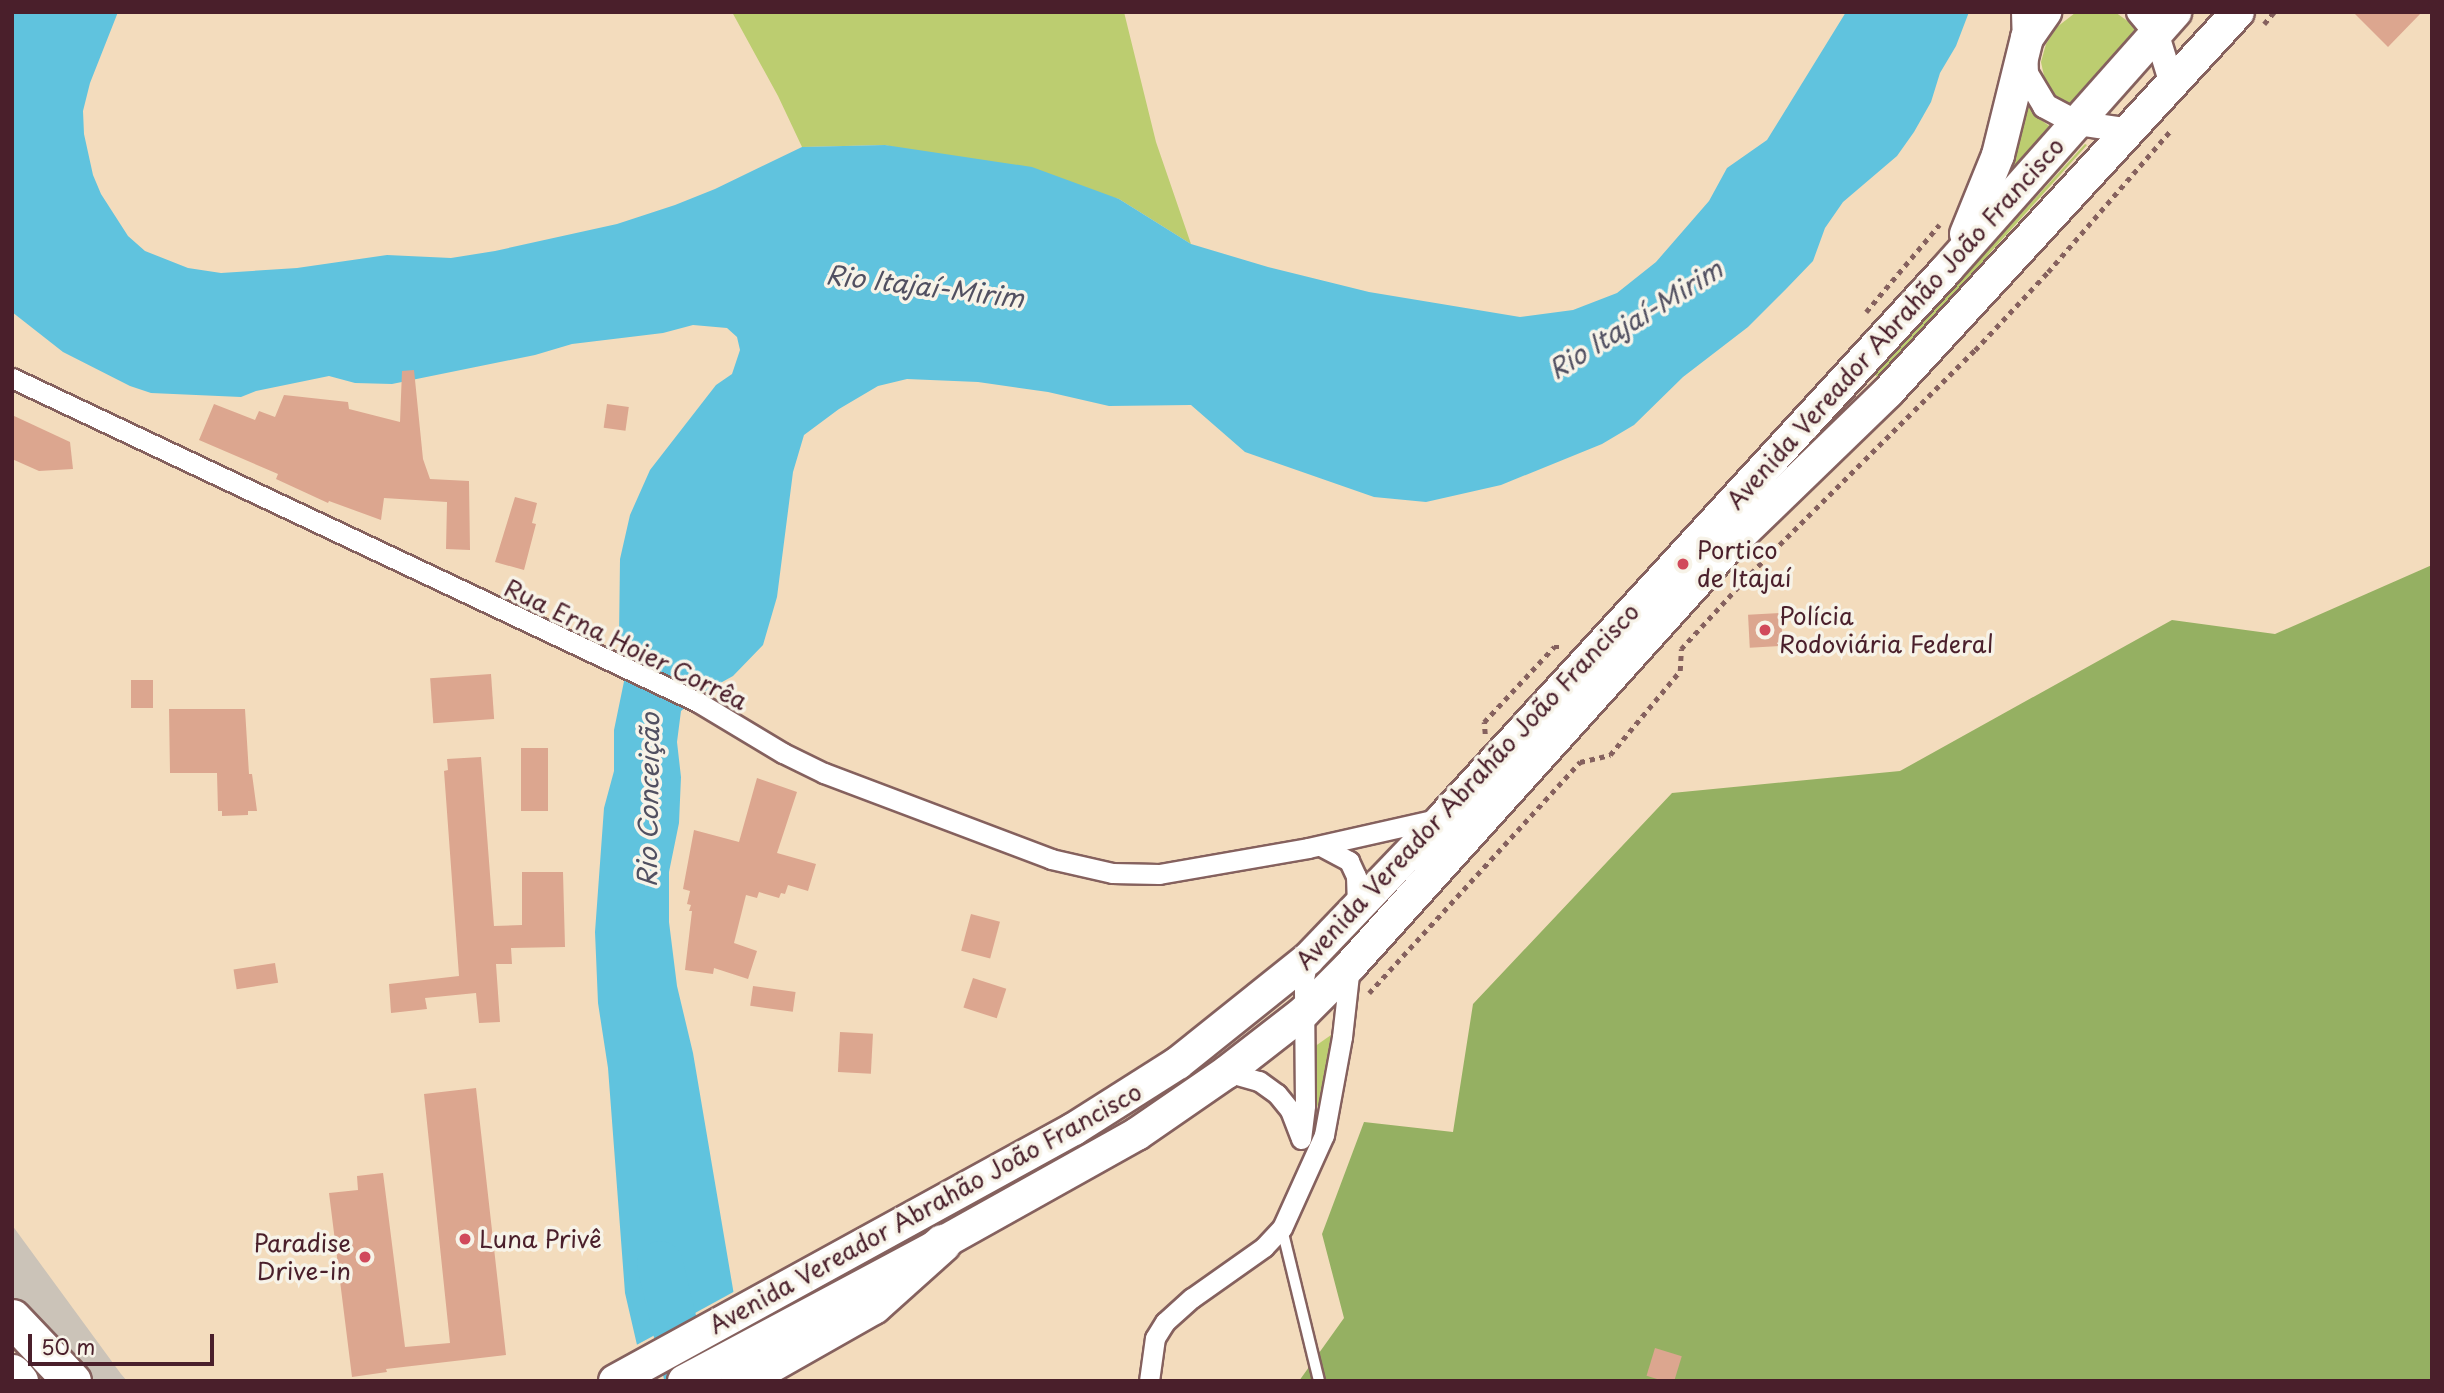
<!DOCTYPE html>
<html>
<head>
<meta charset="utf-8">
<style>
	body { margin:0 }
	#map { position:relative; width:2444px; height:1393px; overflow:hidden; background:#f3dcbd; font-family:"Playpen Sans",sans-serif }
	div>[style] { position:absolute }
	.industrial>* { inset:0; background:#cbc3b8 }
	.green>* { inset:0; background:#bccd70 }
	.forest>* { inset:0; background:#95b062 }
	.water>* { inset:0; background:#60c3de }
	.pier>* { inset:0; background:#f3dcbd }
	.river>* { height:46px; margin:-23px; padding:0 23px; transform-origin:23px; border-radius:23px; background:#60c3de }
	.building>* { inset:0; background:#dca68f; transform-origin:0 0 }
	.path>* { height:4.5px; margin-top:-2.25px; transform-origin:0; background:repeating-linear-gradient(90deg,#85615e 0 5px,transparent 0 10px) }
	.roads { filter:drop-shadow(2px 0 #85615e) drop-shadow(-2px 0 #85615e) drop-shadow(0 2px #85615e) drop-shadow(0 -2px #85615e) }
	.service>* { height:10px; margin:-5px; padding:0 5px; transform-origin:5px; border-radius:5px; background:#fff }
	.minor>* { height:19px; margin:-9.5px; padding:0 9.5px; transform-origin:9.5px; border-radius:9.5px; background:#fff }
	.tertiary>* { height:24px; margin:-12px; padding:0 12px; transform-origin:12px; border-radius:12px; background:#fff }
	.primary>* { height:32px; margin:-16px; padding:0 16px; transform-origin:16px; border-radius:16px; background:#fff }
	.motorway>* { height:37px; margin:-18.5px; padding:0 18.5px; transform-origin:18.5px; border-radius:18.5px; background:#fff }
	.dots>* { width:19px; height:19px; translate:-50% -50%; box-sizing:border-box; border:4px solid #f7f3e8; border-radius:50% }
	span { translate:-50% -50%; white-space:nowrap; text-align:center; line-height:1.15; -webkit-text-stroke:7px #f7f3e8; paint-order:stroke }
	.street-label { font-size:24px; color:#4a1f2b }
	.poi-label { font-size:24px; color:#4a1f2b }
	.left { translate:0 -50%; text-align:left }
	.right { translate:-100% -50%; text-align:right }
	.water-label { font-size:26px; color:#515061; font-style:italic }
	.frame { position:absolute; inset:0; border:14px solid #4a1f2b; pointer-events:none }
	.scale { position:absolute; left:28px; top:1334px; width:186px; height:32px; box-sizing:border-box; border:4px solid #4a1f2b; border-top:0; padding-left:9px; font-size:21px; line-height:24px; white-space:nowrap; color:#4a1f2b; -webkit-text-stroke:5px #f7f3e8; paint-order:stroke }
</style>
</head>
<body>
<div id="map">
	<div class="industrial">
		<div style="clip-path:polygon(12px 1225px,121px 1374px,127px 1381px,94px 1381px,12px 1297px)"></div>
	</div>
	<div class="green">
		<div style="clip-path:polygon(732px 12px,1124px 12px,1156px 142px,1191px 244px,1119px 199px,885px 145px,802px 147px,778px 96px)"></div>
		<div style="clip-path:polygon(2115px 12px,2140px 30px,2073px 112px,2057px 101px,2046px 85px,2041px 62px,2046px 44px,2057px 27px,2075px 13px)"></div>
		<div style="clip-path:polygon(2026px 99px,2041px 120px,2056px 131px,2010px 178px)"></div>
		<div style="clip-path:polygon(2085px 144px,2087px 145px,1989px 254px,1954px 305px,1884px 383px,1874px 374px)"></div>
		<div style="clip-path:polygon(1331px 1035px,1318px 1107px,1313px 1097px,1314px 1047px)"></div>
	</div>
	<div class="forest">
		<div style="clip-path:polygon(2432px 565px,2432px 1381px,1299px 1381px,1344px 1318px,1322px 1234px,1364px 1122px,1453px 1132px,1473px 1004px,1672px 793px,1900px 771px,2172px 620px,2275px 634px)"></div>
	</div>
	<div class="water">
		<div style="clip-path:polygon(12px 12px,118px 12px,90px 83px,83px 111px,84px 134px,93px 175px,101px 194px,128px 236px,145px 251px,188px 268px,221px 273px,297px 268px,387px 255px,451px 258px,495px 251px,617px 224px,675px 205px,715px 189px,802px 147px,885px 145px,1032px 167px,1119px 199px,1191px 244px,1268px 267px,1369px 292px,1520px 317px,1573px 310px,1617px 293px,1656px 262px,1709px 201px,1727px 168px,1767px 140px,1846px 12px,1969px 12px,1956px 46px,1940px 73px,1931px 102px,1914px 132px,1897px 156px,1843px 202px,1825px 228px,1813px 261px,1787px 288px,1748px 327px,1683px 377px,1634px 425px,1602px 444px,1501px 485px,1426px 502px,1374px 497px,1245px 452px,1191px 405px,1109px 406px,1048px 392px,978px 382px,907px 379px,878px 386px,839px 409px,804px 435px,793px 472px,777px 597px,763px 645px,733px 676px,704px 692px,681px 711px,677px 742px,681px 777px,679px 823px,669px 872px,669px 922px,677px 986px,693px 1053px,734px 1295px,637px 1345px,625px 1293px,608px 1068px,598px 1003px,595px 932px,604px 808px,614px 771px,614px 730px,628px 662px,619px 637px,620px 559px,630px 515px,650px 470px,716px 385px,732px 374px,740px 350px,737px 337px,727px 328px,693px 325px,663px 333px,572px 344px,535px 355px,392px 384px,355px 383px,329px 376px,256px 391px,241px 397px,151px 393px,130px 386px,63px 352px,12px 312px)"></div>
	</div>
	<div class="pier">
		<div style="clip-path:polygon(737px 1290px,736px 1298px,638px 1348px,633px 1347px)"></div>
	</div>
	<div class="river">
		<div style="left:660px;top:1264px;width:120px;rotate:76.5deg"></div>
	</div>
	<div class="building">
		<div style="clip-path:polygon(2353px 12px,2422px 12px,2388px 47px)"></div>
		<div style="clip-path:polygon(414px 370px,423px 459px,430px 479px,469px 481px,470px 550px,446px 549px,447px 502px,384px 498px,381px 520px,329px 501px,328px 503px,276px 479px,278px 474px,199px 440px,214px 404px,255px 420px,259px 411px,275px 417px,284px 395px,348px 402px,349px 409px,400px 422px,402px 371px)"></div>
		<div style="left:607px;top:404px;width:22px;height:24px;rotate:8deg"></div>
		<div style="clip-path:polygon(12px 415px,70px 442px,73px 469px,39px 471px,12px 459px)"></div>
		<div style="clip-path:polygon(515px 497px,537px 503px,532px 523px,536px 524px,524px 570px,495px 562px)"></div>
		<div style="left:1781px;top:613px;width:33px;height:33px;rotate:87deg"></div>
		<div style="left:491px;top:674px;width:45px;height:61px;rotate:86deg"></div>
		<div style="left:131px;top:680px;width:22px;height:28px"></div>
		<div style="clip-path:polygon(169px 709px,245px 709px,249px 774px,252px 774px,257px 811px,248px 811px,248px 815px,222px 816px,222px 811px,218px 811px,217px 773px,170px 773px)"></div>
		<div style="left:521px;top:748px;width:27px;height:63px"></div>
		<div style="clip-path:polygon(481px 757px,494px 926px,522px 925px,522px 872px,563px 872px,565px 947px,511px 948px,512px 964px,496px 964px,500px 1022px,479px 1023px,476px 993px,425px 998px,427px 1009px,391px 1013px,389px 984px,459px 976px,444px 771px,448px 770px,447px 759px)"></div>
		<div style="clip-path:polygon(757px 778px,797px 792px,777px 853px,816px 864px,808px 891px,788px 885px,785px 894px,781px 893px,779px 898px,759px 892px,757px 898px,746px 895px,734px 943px,757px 951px,748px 979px,714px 968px,713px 974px,685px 970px,692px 911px,689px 911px,691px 905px,687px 904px,690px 891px,683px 889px,694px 830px,739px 842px)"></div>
		<div style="left:971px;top:914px;width:30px;height:38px;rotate:15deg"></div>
		<div style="left:275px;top:963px;width:20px;height:42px;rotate:81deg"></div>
		<div style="left:973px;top:978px;width:35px;height:31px;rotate:18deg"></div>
		<div style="left:753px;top:986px;width:43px;height:20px;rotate:8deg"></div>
		<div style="left:840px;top:1032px;width:33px;height:40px;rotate:3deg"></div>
		<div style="clip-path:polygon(476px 1088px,506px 1355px,386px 1369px,387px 1372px,352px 1377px,329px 1193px,358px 1190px,357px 1176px,383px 1173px,405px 1347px,450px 1343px,424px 1094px)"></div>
		<div style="left:1655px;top:1348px;width:28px;height:29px;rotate:17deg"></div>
	</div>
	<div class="path">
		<div style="left:2264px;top:24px;width:16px;rotate:-50deg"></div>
		<div style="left:1866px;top:312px;width:114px;rotate:-50deg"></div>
		<div style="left:1485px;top:734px;width:12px;rotate:-95deg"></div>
		<div style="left:1484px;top:722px;width:103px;rotate:-47deg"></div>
		<div style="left:1554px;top:647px;width:7px"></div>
		<div style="left:1369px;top:993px;width:313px;rotate:-47.6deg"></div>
		<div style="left:1580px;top:762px;width:31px;rotate:-13deg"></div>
		<div style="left:1610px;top:755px;width:109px;rotate:-50.2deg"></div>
		<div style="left:1680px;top:671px;width:22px;rotate:-87deg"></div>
		<div style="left:1681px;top:649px;width:103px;rotate:-47.4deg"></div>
		<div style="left:1751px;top:573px;width:316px;rotate:-44.9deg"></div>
		<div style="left:1975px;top:350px;width:107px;rotate:-46.9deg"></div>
		<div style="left:2048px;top:272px;width:186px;rotate:-49.1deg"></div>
	</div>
	<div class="roads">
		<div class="service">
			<div style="left:1282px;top:1229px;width:156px;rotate:76.3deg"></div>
		</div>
		<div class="minor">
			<div style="left:12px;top:378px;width:759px;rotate:25.28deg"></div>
			<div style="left:698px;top:702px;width:99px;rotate:31deg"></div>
			<div style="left:783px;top:753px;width:46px;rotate:26deg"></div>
			<div style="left:824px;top:773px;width:243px;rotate:20.7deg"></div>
			<div style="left:1051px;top:859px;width:63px;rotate:12.9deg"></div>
			<div style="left:1112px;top:873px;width:47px;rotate:1.2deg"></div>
			<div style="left:1159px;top:874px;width:151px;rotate:-9.9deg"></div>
			<div style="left:1308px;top:848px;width:132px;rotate:-12.7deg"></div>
			<div style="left:1321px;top:846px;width:32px;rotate:28deg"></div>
			<div style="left:1349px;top:861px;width:17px;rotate:65deg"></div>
			<div style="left:1356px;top:876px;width:33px;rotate:88deg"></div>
			<div style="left:1227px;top:1072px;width:33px;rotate:16deg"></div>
			<div style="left:1259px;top:1081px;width:22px;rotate:36deg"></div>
			<div style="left:1277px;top:1094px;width:21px;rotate:51deg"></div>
			<div style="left:1290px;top:1110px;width:28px;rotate:69deg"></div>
			<div style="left:1301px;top:1139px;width:34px;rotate:-83deg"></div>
			<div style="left:1305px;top:1105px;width:126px;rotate:-90.5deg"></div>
			<div style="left:1304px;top:979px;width:20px;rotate:-79deg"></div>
			<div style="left:1149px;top:1381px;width:43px;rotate:-82.1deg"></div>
			<div style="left:1155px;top:1338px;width:19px;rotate:-58deg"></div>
			<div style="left:1165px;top:1322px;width:36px;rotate:-42deg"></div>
			<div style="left:1192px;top:1298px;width:88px;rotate:-35.3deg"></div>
			<div style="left:1264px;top:1247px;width:26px;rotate:-47deg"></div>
			<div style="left:1282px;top:1228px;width:102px;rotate:-65.7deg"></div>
			<div style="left:1324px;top:1135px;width:100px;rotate:-79.6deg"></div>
			<div style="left:1342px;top:1037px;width:71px;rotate:-83.6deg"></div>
		</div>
		<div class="tertiary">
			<div style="left:2024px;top:12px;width:62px;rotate:88.2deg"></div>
			<div style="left:2026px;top:74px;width:37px;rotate:59deg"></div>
			<div style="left:2045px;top:106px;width:36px;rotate:28deg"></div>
			<div style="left:2077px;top:123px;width:56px;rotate:8.3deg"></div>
			<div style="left:2139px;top:12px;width:26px;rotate:50deg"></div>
			<div style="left:2156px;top:32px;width:54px;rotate:72.9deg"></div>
		</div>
		<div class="primary">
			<div style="left:1966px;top:234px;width:85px;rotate:-67.9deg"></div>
			<div style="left:1998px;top:155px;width:121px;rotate:-76.1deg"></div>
			<div style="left:2027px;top:38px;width:32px;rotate:-55deg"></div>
			<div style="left:615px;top:1381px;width:524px;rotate:-28.77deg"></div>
			<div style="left:1074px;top:1129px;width:123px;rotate:-32.4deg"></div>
			<div style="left:1178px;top:1063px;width:166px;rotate:-38.7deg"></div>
			<div style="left:1308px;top:959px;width:197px;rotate:-46.2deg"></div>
			<div style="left:1444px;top:817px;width:744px;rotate:-47.45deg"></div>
			<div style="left:1947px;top:269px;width:344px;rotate:-48.4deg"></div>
			<div style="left:684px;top:1381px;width:293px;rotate:-28.1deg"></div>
			<div style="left:942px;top:1243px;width:223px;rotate:-29.2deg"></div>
			<div style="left:1137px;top:1134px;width:109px;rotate:-34.6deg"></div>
			<div style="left:1227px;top:1072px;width:98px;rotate:-37.9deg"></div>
			<div style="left:1304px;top:1012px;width:65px;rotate:-45deg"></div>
			<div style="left:1350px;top:966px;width:563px;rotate:-47.95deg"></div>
			<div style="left:1727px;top:548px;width:223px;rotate:-44.1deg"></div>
			<div style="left:1887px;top:393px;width:518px;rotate:-47.35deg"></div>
		</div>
		<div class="motorway">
			<div style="left:12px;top:1318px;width:87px;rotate:46.4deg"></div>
			<div style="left:12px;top:1373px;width:11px;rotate:49deg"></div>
			<div style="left:739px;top:1381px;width:154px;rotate:-29.6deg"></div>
			<div style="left:873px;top:1305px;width:93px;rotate:-41.9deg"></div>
		</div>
	</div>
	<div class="dots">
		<div style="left:1683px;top:564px;background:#d1495b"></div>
		<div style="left:1765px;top:630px;background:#d1495b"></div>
		<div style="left:465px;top:1239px;background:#d1495b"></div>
		<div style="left:365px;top:1257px;background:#d1495b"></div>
	</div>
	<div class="street-label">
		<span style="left:1895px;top:323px;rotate:-48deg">Avenida Vereador Abrahão João Francisco</span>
		<span style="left:626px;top:644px;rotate:26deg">Rua Erna Hoier Corrêa</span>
		<span style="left:1467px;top:786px;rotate:-47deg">Avenida Vereador Abrahão João Francisco</span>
		<span style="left:925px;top:1208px;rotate:-29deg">Avenida Vereador Abrahão João Francisco</span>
	</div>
	<div class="poi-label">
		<span class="left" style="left:1697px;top:564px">Portico<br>de Itajaí</span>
		<span class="left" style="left:1779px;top:630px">Polícia<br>Rodoviária Federal</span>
		<span class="left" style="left:479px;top:1239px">Luna Privê</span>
		<span class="right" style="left:351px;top:1257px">Paradise<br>Drive-in</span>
	</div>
	<div class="water-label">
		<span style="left:925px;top:286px;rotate:7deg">Rio Itajaí-Mirim</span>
		<span style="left:1635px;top:319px;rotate:-32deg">Rio Itajaí-Mirim</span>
		<span style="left:648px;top:800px;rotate:-89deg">Rio Conceição</span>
	</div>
	<div class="frame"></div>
	<div class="scale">50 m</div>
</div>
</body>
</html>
